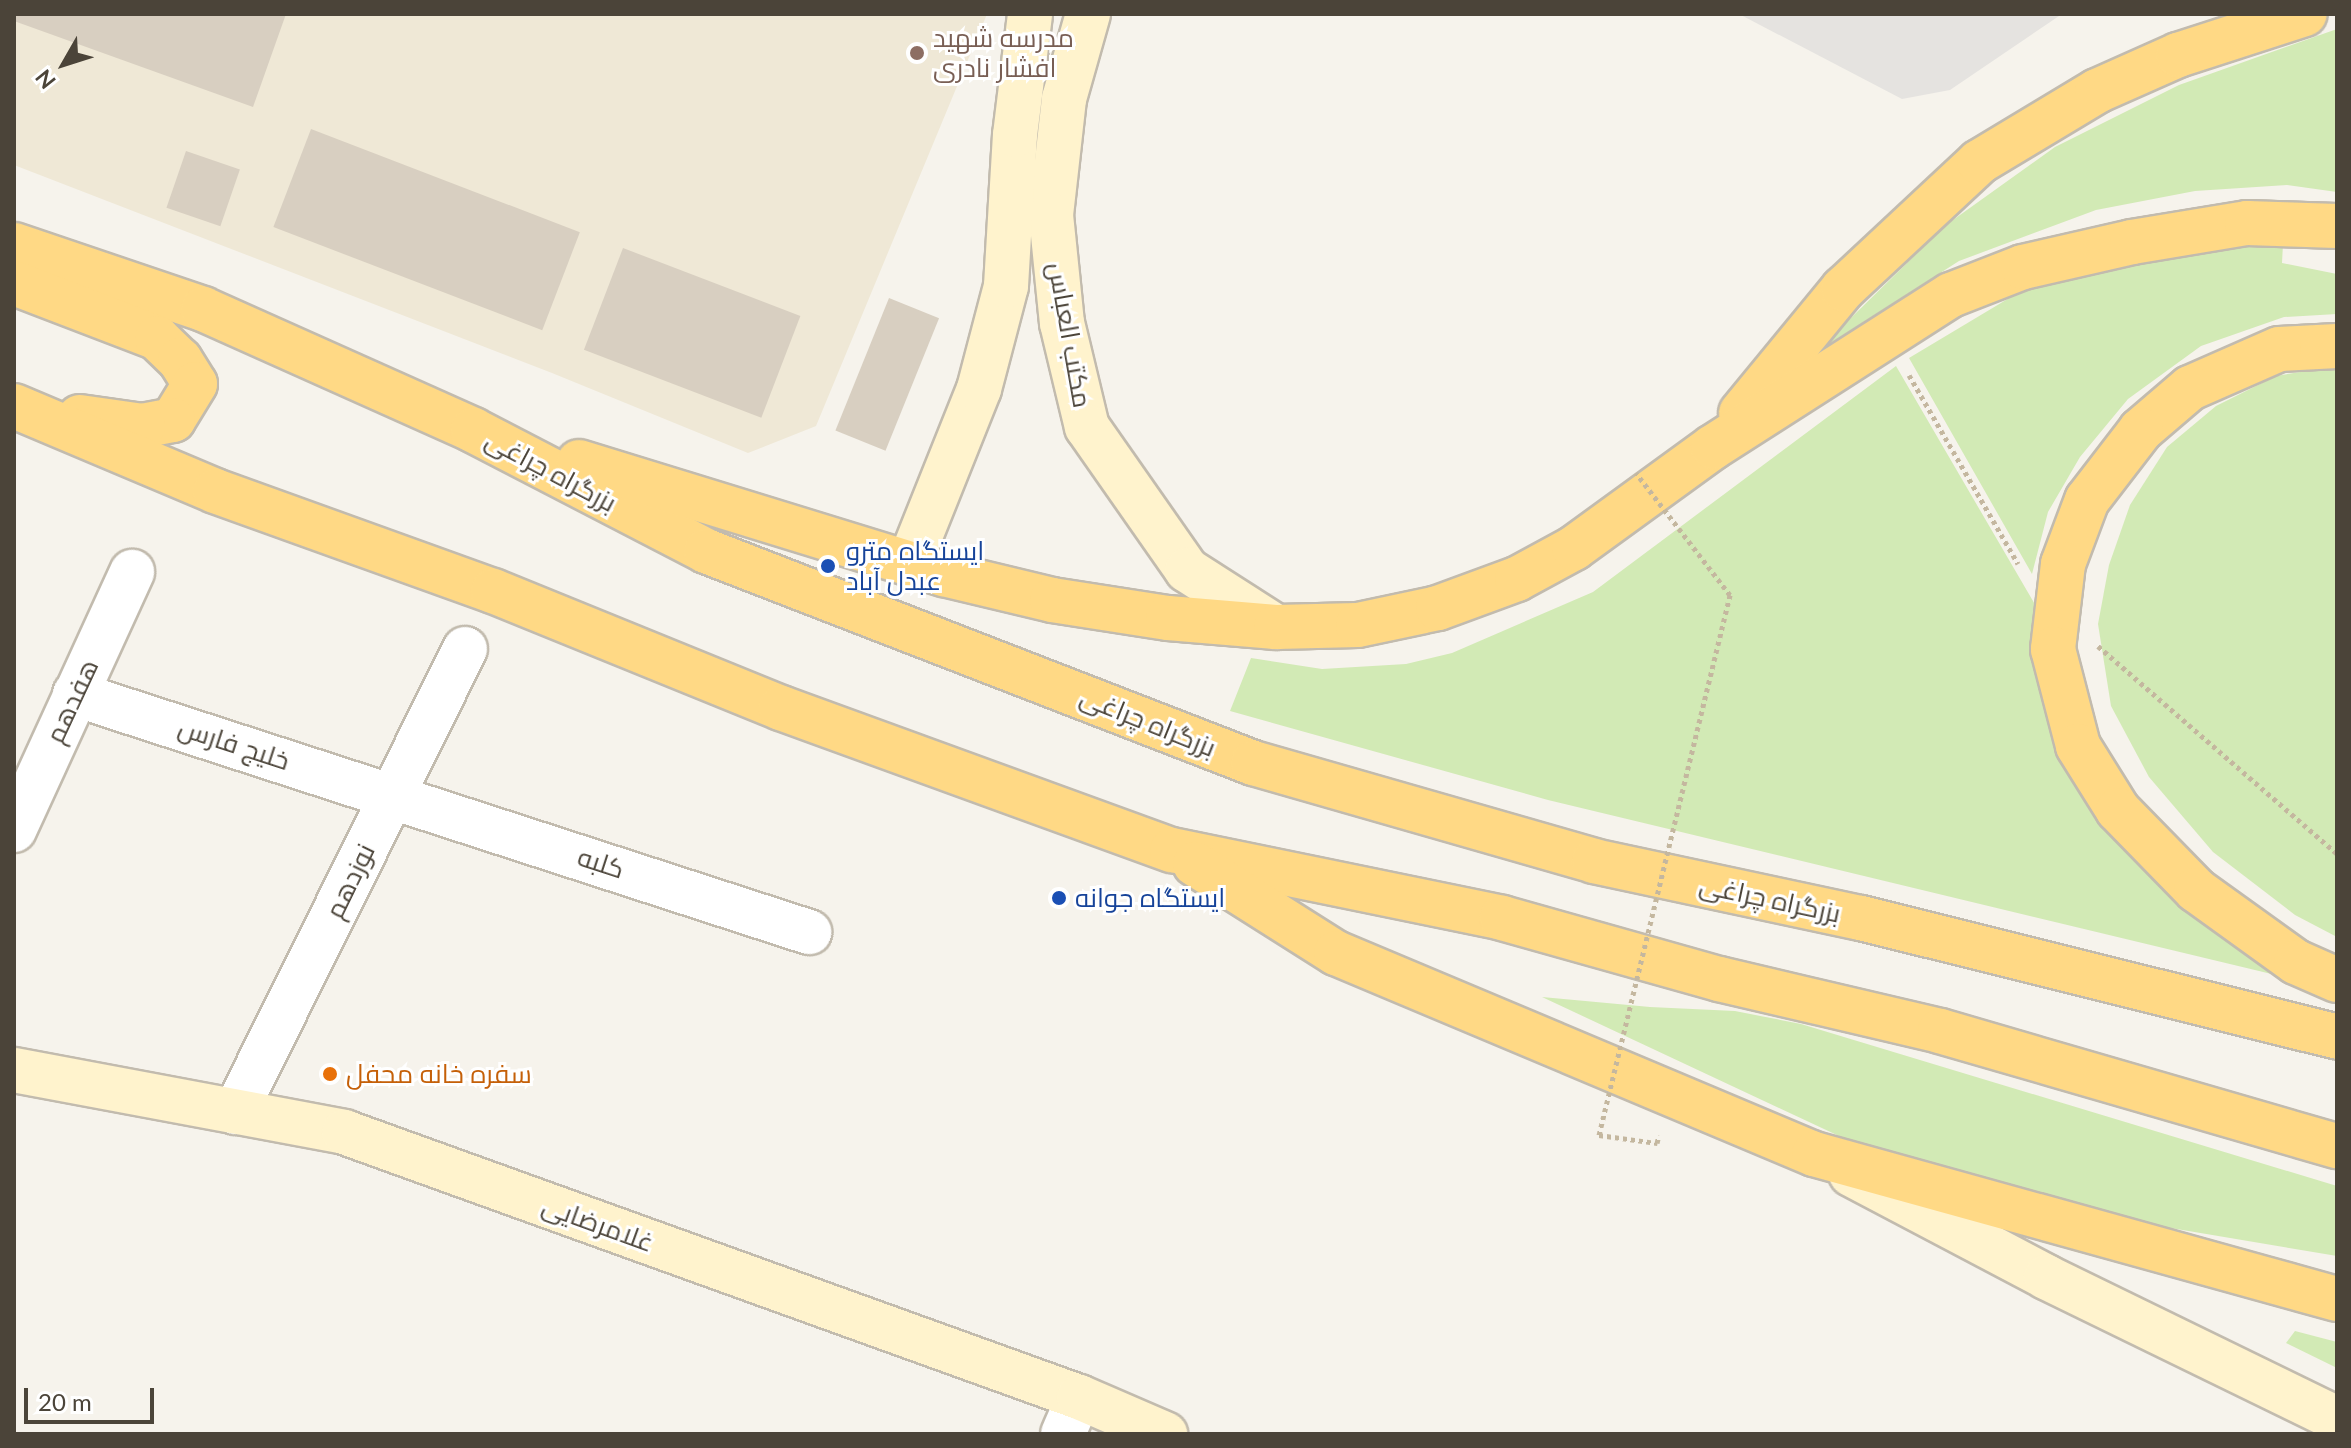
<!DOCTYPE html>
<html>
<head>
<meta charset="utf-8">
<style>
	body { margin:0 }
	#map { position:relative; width:2351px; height:1448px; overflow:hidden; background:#f6f3ec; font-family:Lato,Cairo,sans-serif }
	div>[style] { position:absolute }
	.education>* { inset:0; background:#efe8d6 }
	.green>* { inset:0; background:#d2eab5 }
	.parking>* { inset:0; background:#e5e3e0 }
	.building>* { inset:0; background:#d8cfc1; transform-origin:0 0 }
	.path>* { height:5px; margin-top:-2.5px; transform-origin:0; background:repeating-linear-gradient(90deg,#c4b79f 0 4px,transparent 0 8px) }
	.roads { filter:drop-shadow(2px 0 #c2bbae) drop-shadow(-2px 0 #c2bbae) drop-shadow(0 2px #c2bbae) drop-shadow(0 -2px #c2bbae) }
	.minor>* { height:44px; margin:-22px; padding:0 22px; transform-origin:22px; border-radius:22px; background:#fff }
	.secondary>* { height:44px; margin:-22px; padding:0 22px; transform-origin:22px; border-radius:22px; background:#fff3cd }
	.trunk>* { height:44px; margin:-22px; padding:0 22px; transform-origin:22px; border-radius:22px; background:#ffd985 }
	.path-bridge>* { height:5px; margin-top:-2.5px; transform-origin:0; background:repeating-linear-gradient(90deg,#c4b79f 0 4px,transparent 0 8px) }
	.dots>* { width:22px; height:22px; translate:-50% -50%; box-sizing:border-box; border:4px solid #fff; border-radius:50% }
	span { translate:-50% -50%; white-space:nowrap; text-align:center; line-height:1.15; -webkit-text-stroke:6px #fff; paint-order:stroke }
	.education-label { font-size:26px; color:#785e54 }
	.left { translate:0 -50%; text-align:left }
	.street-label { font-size:26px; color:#4b4439 }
	.transit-label { font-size:26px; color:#164399 }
	.food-label { font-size:26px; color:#c56008 }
	.frame { position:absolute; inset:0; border:16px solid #4b4439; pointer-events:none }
	.north { position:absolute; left:24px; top:24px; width:80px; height:80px; -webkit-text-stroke:6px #fff; paint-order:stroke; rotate:231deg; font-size:22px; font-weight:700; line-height:32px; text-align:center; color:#4b4439 }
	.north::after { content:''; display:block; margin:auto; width:28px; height:36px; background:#4b4439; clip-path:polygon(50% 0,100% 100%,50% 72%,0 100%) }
	.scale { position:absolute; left:24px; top:1388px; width:130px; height:36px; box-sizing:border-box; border:4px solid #4b4439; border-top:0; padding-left:10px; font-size:24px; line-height:28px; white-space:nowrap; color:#4b4439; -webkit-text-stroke:6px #fff; paint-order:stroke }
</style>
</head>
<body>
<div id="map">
	<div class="education">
		<div style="clip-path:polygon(14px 14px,987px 14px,816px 426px,748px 453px,552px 373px,14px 165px)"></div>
	</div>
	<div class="green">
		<div style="clip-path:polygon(2337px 29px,2337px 192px,2287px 185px,2195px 191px,2096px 210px,1959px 261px,1815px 353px,1946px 225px,2055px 147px,2179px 85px)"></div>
		<div style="clip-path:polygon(2283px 244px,2282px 263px,2337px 274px,2337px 314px,2284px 317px,2201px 346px,2128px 399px,2080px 457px,2048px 512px,2032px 574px,1909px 358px,2031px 285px,2186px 252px)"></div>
		<div style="clip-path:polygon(1896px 366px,2037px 608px,2040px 684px,2062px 758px,2079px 791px,2124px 850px,2215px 933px,2284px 977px,1548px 800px,1230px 711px,1251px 658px,1322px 669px,1406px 664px,1452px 653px,1593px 592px)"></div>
		<div style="clip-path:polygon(2337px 366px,2337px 937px,2295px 915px,2213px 852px,2149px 777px,2111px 706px,2098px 624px,2109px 565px,2130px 505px,2167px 447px,2216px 406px,2276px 376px)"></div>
		<div style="clip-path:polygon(1542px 997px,1650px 1007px,1735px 1011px,1801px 1024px,2337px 1186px,2337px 1256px,2046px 1207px,1886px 1158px)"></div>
		<div style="clip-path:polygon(2295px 1331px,2337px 1342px,2337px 1368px,2286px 1343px)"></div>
	</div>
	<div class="parking">
		<div style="clip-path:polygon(1739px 14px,2062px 14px,1950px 90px,1902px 99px)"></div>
	</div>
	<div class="building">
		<div style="clip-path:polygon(14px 14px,286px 14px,253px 107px,14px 21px)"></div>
		<div style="left:311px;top:129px;width:288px;height:105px;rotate:21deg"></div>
		<div style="left:186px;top:151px;width:57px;height:60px;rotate:19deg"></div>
		<div style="left:623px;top:248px;width:190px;height:109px;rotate:21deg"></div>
		<div style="left:889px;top:298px;width:54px;height:143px;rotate:22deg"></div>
	</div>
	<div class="path">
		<div style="left:1909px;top:375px;width:218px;rotate:60deg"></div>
		<div style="left:2098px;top:646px;width:317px;rotate:41deg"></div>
		<div style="left:1599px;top:1135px;width:59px;rotate:7.9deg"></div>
		<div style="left:1657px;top:1143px;width:8px;rotate:-76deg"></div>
	</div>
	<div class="roads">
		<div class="minor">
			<div style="left:75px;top:694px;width:772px;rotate:17.97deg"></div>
			<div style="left:14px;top:830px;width:284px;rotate:-65.4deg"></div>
			<div style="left:235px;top:1112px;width:517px;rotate:-63.58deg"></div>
			<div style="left:1063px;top:1434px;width:40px;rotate:-66.6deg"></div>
		</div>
		<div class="secondary">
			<div style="left:1088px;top:14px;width:88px;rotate:105.8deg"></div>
			<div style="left:1064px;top:99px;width:117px;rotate:96.4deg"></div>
			<div style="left:1051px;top:215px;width:109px;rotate:84.2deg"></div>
			<div style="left:1062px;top:323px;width:107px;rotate:76.5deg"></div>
			<div style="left:1087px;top:427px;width:174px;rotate:55deg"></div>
			<div style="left:1187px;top:570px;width:106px;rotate:32.6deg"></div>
			<div style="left:909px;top:564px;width:188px;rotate:-68.2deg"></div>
			<div style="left:979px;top:389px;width:106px;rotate:-75.3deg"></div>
			<div style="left:1006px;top:286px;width:151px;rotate:-86.6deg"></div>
			<div style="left:1015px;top:135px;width:122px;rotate:-82.9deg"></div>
			<div style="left:14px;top:1070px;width:336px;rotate:10.6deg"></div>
			<div style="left:344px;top:1132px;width:781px;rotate:19.83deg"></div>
			<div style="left:1079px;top:1397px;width:94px;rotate:23.3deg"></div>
			<div style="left:1851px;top:1174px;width:221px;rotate:27.8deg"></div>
			<div style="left:2046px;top:1277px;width:324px;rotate:26deg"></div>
		</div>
		<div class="trunk">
			<div style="left:14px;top:245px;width:200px;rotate:18.7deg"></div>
			<div style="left:203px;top:309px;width:296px;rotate:24.1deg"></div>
			<div style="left:473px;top:430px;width:263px;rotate:27.4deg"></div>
			<div style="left:706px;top:551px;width:587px;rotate:21.18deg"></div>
			<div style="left:1253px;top:763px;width:355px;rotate:16deg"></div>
			<div style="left:1594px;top:861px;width:273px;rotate:12.1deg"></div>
			<div style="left:1861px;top:918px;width:491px;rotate:14deg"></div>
			<div style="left:14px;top:283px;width:153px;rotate:21deg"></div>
			<div style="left:157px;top:338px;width:32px;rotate:44deg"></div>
			<div style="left:180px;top:360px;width:28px;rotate:58deg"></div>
			<div style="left:195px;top:384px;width:42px;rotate:121.4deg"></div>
			<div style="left:173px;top:420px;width:31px;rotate:169deg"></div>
			<div style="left:143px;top:426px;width:64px;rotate:-171.9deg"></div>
			<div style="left:2337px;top:346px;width:58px;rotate:177deg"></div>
			<div style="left:2279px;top:349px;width:97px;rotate:156.3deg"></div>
			<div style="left:2190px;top:388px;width:65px;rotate:139.4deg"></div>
			<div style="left:2141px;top:430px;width:88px;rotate:127.6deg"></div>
			<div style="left:2087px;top:500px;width:68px;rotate:110.6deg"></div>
			<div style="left:2063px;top:564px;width:86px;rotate:96.7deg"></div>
			<div style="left:2053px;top:649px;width:100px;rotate:75.5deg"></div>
			<div style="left:2078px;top:746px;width:75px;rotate:58deg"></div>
			<div style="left:2118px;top:810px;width:112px;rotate:45.7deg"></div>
			<div style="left:2196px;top:890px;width:123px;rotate:35.8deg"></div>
			<div style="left:2296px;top:962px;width:45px;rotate:23.7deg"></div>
			<div style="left:14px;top:406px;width:218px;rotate:22.9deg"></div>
			<div style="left:215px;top:491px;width:295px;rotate:19.8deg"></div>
			<div style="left:493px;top:591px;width:311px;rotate:22.1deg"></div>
			<div style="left:781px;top:708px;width:416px;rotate:20deg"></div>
			<div style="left:1172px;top:850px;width:337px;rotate:11.6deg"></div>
			<div style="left:1502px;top:918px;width:225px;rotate:15.7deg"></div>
			<div style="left:1719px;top:979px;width:227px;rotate:13.2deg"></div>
			<div style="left:1940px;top:1031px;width:413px;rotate:16.2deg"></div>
			<div style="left:1741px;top:413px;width:161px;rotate:-50.6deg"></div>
			<div style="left:1843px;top:289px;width:186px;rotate:-43deg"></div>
			<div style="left:1979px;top:162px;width:138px;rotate:-31deg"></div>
			<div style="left:2097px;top:91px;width:89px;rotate:-24deg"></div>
			<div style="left:2178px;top:55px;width:133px;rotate:-17.9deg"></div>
			<div style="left:579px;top:462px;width:382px;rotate:17.1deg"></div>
			<div style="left:944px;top:574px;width:111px;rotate:13.5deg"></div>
			<div style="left:1052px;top:600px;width:117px;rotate:8.8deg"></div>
			<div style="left:1168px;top:618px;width:108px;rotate:4.8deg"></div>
			<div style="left:1276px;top:627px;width:82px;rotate:-1.4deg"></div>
			<div style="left:1358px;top:625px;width:82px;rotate:-12deg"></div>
			<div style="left:1438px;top:608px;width:84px;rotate:-20.2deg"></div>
			<div style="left:1517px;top:579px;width:65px;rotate:-28.5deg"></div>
			<div style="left:1574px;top:548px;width:172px;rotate:-36deg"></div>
			<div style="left:1713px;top:447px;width:282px;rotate:-32.6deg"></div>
			<div style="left:1951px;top:295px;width:77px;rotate:-21.3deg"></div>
			<div style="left:2023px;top:267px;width:112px;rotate:-12.9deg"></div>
			<div style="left:2132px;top:242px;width:117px;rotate:-9.4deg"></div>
			<div style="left:2247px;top:223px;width:90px;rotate:1.9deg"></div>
			<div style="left:1195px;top:864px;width:167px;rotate:32.3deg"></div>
			<div style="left:1336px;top:953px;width:519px;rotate:22.81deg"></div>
			<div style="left:1814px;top:1154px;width:543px;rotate:15.5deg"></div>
		</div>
	</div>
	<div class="path-bridge">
		<div style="left:1599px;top:1135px;width:556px;rotate:-76.36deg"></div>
		<div style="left:1730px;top:595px;width:154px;rotate:-127.6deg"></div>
	</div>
	<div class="dots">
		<div style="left:917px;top:53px;background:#8d6e63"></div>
		<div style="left:828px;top:566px;background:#1a4fb4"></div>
		<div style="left:1059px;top:898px;background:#1a4fb4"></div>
		<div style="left:330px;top:1074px;background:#e8710a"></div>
	</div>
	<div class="education-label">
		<span class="left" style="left:933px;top:53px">مدرسه شهید<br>افشار نادری</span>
	</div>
	<div class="street-label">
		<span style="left:1070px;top:335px;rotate:80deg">مکتب العباس</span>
		<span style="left:551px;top:471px;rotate:28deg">بزرگراه چراغی</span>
		<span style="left:72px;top:701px;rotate:-65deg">هفدهم</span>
		<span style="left:1148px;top:722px;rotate:22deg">بزرگراه چراغی</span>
		<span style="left:234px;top:744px;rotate:18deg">خلیج فارس</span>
		<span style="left:601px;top:863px;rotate:18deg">کلبه</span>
		<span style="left:350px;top:881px;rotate:-64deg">نوزدهم</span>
		<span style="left:1770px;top:899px;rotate:12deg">بزرگراه چراغی</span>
		<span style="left:598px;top:1224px;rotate:20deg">غلامرضایی</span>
	</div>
	<div class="transit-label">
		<span class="left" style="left:846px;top:566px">ایستگاه مترو<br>عبدل آباد</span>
		<span class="left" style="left:1075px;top:898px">ایستگاه جوانه</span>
	</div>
	<div class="food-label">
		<span class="left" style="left:346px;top:1074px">سفره خانه محفل</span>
	</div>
	<div class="frame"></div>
	<div class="north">N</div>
	<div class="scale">20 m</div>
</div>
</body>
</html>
